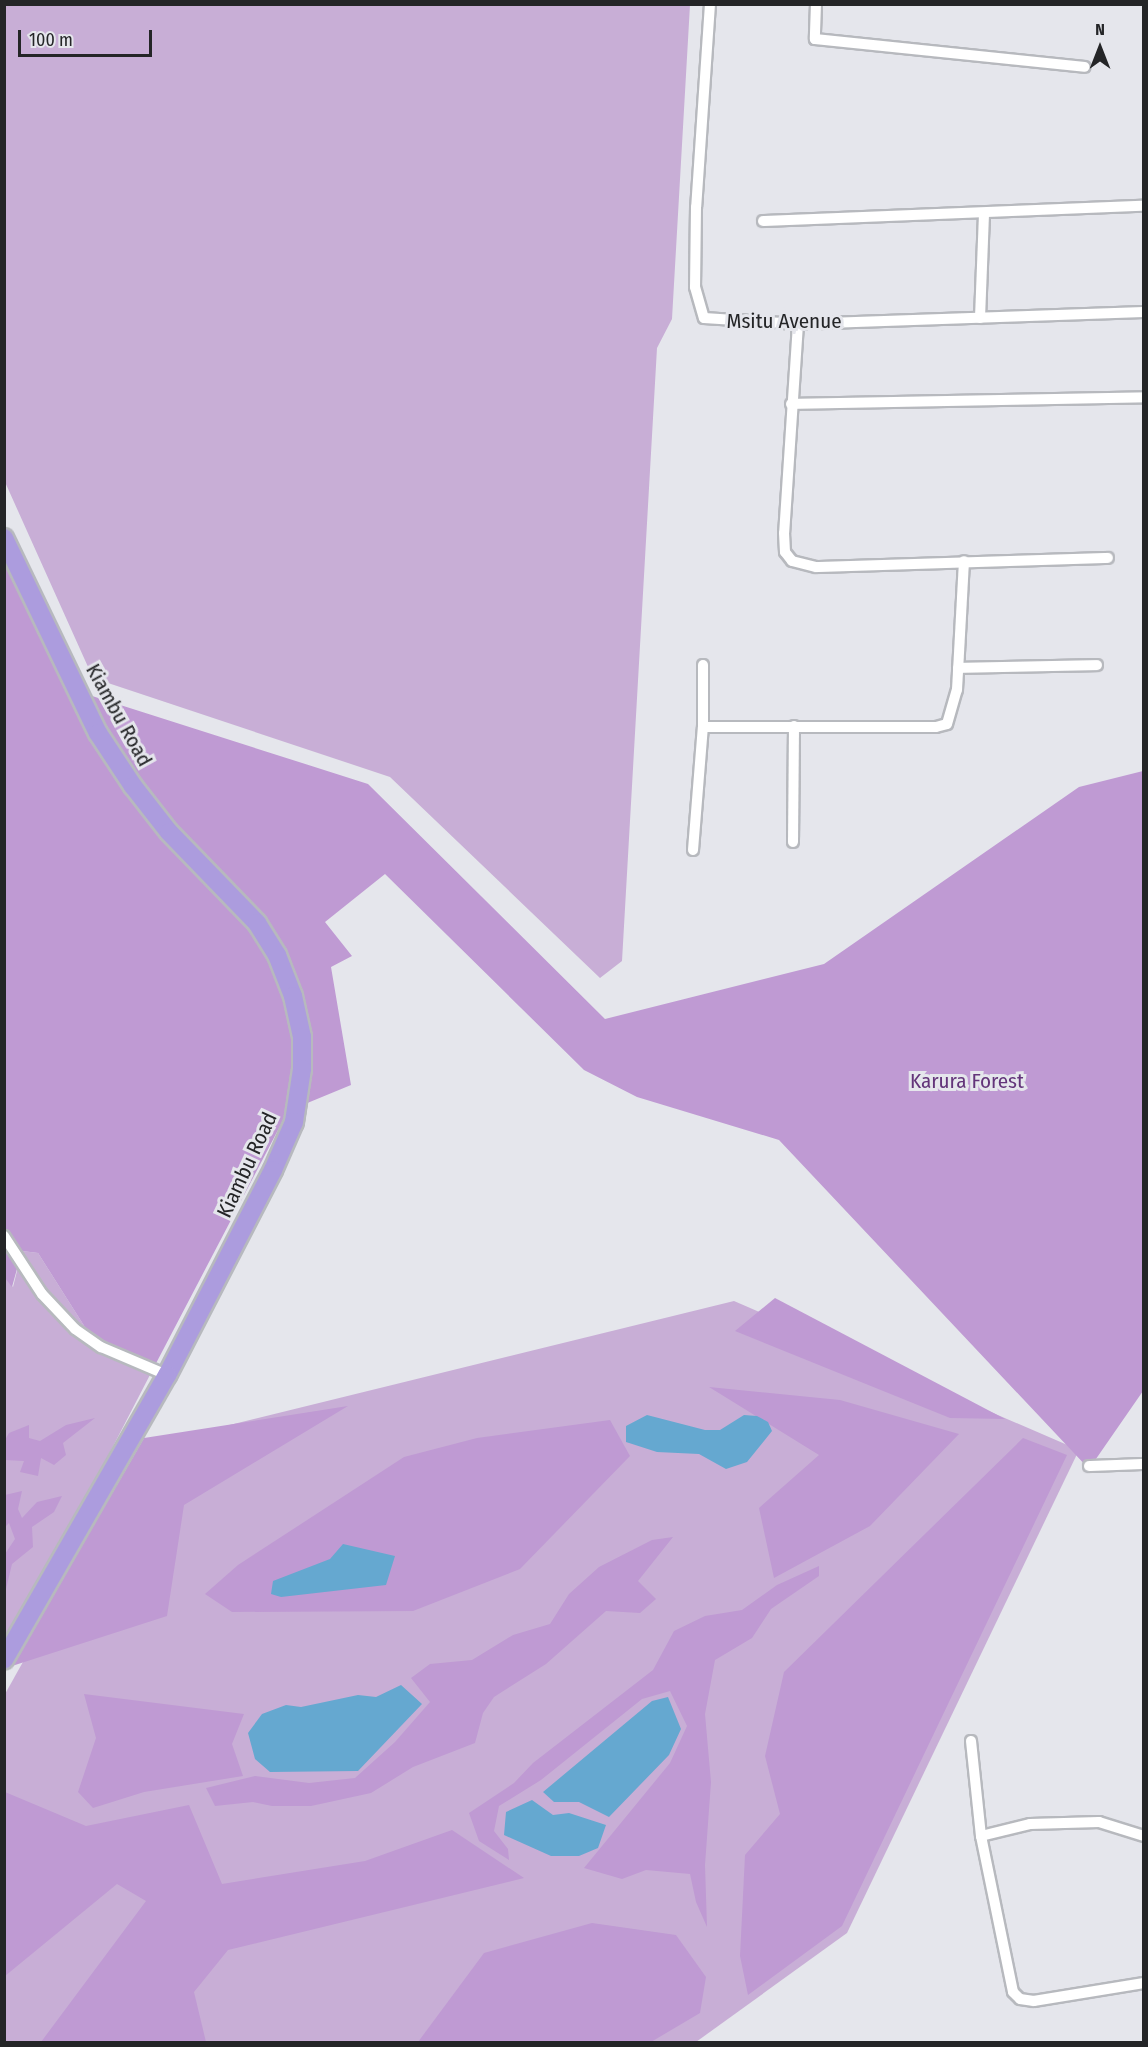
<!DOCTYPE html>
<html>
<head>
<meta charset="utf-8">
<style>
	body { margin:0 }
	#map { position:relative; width:1148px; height:2047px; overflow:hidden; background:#e5e6ec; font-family:"Fira Sans Condensed",sans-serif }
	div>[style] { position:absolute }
	.green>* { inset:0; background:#c8aed6 }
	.forest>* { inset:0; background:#bf9ad3 }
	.water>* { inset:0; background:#65a8d0 }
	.roads { filter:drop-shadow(2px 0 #b7b9be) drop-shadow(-2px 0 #b7b9be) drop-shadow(0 2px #b7b9be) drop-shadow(0 -2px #b7b9be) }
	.minor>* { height:10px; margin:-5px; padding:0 5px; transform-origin:5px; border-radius:5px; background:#fff }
	.trunk>* { height:18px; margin:-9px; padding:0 9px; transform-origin:9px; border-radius:9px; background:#ac9cde }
	span { translate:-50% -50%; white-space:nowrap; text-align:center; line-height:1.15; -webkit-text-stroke:6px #e5e6ec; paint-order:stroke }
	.street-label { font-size:21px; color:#242527 }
	.park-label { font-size:21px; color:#63347a }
	.frame { position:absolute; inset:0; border:6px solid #242527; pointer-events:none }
	.north { position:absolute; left:1070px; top:18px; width:60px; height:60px; -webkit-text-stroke:4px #e5e6ec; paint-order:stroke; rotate:0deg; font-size:16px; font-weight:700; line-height:24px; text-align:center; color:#242527 }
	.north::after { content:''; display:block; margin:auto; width:21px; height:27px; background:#242527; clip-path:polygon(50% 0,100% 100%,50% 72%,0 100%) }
	.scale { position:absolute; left:18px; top:30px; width:134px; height:27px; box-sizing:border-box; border:3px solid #242527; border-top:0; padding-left:8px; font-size:18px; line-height:21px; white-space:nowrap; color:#242527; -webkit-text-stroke:4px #e5e6ec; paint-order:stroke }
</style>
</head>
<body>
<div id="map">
	<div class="green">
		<div style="clip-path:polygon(4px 5px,690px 5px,672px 319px,657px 348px,622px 961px,600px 978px,390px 777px,93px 678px,5px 482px)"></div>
		<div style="clip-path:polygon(22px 1251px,38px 1253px,95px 1343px,152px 1371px,5px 1655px,4px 1277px,13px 1287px)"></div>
		<div style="clip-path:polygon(734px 1301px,1079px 1450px,847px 1933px,696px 2042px,5px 2042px,5px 1694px,144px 1446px)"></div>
	</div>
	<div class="forest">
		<div style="clip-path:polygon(4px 552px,67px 688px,368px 784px,605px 1019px,824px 964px,1079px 787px,1143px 771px,1143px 1391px,1089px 1469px,779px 1140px,637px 1097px,584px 1070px,385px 874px,325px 922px,352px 956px,331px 967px,351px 1085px,288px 1111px,152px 1371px,95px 1343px,38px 1253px,22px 1251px,12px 1287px,4px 1277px)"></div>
		<div style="clip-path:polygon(775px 1298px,1005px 1419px,950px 1418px,735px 1331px)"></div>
		<div style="clip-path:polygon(709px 1387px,840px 1400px,959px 1434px,870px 1526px,774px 1578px,759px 1508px,819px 1455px)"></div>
		<div style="clip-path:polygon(348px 1406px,184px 1505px,167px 1616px,12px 1666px,144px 1438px)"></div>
		<div style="clip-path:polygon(95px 1418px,63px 1443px,66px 1455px,54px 1465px,41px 1458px,38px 1476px,20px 1472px,24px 1461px,5px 1460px,5px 1440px,9px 1433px,29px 1425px,29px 1438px,40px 1441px,66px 1425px)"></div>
		<div style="clip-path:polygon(610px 1420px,630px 1456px,520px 1569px,413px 1611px,232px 1612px,205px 1594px,238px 1565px,404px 1457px,477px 1438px)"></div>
		<div style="clip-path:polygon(1023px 1438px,1067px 1455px,842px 1926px,748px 1995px,740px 1956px,745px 1855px,780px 1814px,765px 1756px,784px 1672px)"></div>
		<div style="clip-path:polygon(22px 1491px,18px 1509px,22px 1518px,37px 1502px,62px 1496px,54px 1512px,32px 1527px,33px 1547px,12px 1564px,5px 1593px,5px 1554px,15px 1539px,9px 1523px,5px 1527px,5px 1495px)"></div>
		<div style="clip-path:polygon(673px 1537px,638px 1581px,656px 1599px,640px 1613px,606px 1611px,546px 1664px,494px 1697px,483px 1713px,475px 1743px,413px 1767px,371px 1793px,311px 1806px,272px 1806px,253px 1802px,215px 1806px,206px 1788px,255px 1776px,309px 1783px,355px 1778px,395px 1742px,430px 1702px,411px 1678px,430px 1664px,472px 1660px,513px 1635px,550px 1624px,569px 1594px,599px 1567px,652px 1540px)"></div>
		<div style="clip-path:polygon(819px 1566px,819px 1576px,771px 1609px,752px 1638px,715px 1660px,705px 1714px,711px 1782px,705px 1865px,707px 1927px,696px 1902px,690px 1874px,646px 1870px,622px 1879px,584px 1868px,670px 1763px,687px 1726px,670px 1691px,642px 1699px,541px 1780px,499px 1806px,494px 1831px,508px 1849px,509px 1860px,479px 1841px,469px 1813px,514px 1783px,533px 1763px,653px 1670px,674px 1631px,705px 1616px,742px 1610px,777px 1585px)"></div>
		<div style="clip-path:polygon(84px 1694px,244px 1714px,232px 1744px,243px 1776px,144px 1792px,93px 1808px,78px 1792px,96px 1738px)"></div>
		<div style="clip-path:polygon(5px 1792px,86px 1826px,189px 1805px,222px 1884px,365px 1861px,452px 1830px,524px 1878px,228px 1950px,194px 1992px,206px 2042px,41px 2042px,146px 1901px,117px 1884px,5px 1976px)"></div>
		<div style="clip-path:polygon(592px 1923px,676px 1935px,706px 1977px,700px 2013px,651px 2042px,418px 2042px,484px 1953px)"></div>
	</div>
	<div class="water">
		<div style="clip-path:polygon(647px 1415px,705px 1430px,720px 1430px,744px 1415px,757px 1416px,768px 1422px,772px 1431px,747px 1462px,726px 1469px,699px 1454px,657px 1452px,626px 1442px,626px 1426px)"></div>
		<div style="clip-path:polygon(343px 1544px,395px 1556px,386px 1585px,281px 1597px,271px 1594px,273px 1581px,330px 1559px)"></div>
		<div style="clip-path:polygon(401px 1685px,422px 1704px,358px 1771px,270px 1772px,255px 1759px,248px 1733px,262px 1714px,286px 1705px,301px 1707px,358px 1695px,376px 1697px)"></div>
		<div style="clip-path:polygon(668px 1697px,681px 1729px,669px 1755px,609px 1817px,579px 1802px,554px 1802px,543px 1792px,652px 1701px)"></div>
		<div style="clip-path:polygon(532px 1800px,553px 1815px,569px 1813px,606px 1825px,598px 1848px,579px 1856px,551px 1856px,504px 1835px,506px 1812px)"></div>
	</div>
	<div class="roads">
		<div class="minor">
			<div style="left:710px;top:4px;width:203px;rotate:93.9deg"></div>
			<div style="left:696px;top:207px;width:80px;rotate:90.7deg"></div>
			<div style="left:695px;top:287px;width:32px;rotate:74deg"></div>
			<div style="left:704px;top:318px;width:94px;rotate:3.7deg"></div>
			<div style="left:798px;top:324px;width:346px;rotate:-2deg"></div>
			<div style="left:816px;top:4px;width:35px;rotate:92deg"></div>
			<div style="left:815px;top:39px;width:271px;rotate:5.9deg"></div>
			<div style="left:763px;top:221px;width:380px;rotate:-2.3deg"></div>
			<div style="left:980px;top:318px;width:105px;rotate:-87.8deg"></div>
			<div style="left:798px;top:324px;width:209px;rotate:93.8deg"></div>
			<div style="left:784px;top:533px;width:19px;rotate:87deg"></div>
			<div style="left:785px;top:552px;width:11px;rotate:52deg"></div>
			<div style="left:792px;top:561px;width:25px;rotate:14deg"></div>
			<div style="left:816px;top:567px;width:292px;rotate:-1.8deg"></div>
			<div style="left:791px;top:404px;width:353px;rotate:-1.1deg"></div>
			<div style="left:958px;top:668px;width:139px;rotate:-1.2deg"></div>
			<div style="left:703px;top:727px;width:233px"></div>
			<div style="left:936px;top:727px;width:11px;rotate:-15deg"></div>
			<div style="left:947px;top:724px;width:35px;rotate:-74deg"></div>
			<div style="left:957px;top:690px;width:129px;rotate:-86.9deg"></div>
			<div style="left:793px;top:842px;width:116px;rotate:-89.5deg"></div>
			<div style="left:693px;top:850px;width:123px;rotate:-85.4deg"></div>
			<div style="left:703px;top:727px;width:62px;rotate:-90deg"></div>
			<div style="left:4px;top:1236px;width:69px;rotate:56.8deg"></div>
			<div style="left:42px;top:1294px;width:48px;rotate:46.7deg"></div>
			<div style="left:75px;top:1329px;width:32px;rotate:35deg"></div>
			<div style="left:101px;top:1347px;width:72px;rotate:23deg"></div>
			<div style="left:1089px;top:1466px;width:55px;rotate:-2.1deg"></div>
			<div style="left:971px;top:1741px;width:96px;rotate:84deg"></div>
			<div style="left:981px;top:1836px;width:159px;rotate:78.4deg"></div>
			<div style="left:1013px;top:1992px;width:10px;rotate:45deg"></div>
			<div style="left:1020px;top:1999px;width:14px;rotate:8deg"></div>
			<div style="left:1034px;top:2001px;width:111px;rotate:-9.3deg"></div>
			<div style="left:981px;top:1836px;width:50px;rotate:-13.8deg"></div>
			<div style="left:1030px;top:1824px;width:69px;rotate:-1.7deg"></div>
			<div style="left:1099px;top:1822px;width:47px;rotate:17.3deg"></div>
		</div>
		<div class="trunk">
			<div style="left:4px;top:538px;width:216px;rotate:64.3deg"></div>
			<div style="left:98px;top:733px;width:64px;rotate:56.6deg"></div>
			<div style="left:133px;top:786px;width:58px;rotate:52deg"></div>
			<div style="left:169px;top:832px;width:127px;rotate:46deg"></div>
			<div style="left:257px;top:923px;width:38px;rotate:58deg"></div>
			<div style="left:277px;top:955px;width:44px;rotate:68.7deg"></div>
			<div style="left:293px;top:996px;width:42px;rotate:77.6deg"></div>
			<div style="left:302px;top:1037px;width:32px;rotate:90deg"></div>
			<div style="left:302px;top:1069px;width:54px;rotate:98.6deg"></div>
			<div style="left:294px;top:1122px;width:52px;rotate:113.6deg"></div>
			<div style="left:273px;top:1170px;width:231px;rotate:117.3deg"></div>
			<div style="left:167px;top:1375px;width:328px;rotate:119.8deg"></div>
		</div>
	</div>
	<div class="street-label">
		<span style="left:784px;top:321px">Msitu Avenue</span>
		<span style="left:119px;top:715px;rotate:61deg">Kiambu Road</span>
		<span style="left:247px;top:1165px;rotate:-65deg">Kiambu Road</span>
	</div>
	<div class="park-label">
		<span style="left:967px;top:1081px">Karura Forest</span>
	</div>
	<div class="frame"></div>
	<div class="north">N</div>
	<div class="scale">100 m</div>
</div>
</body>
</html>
